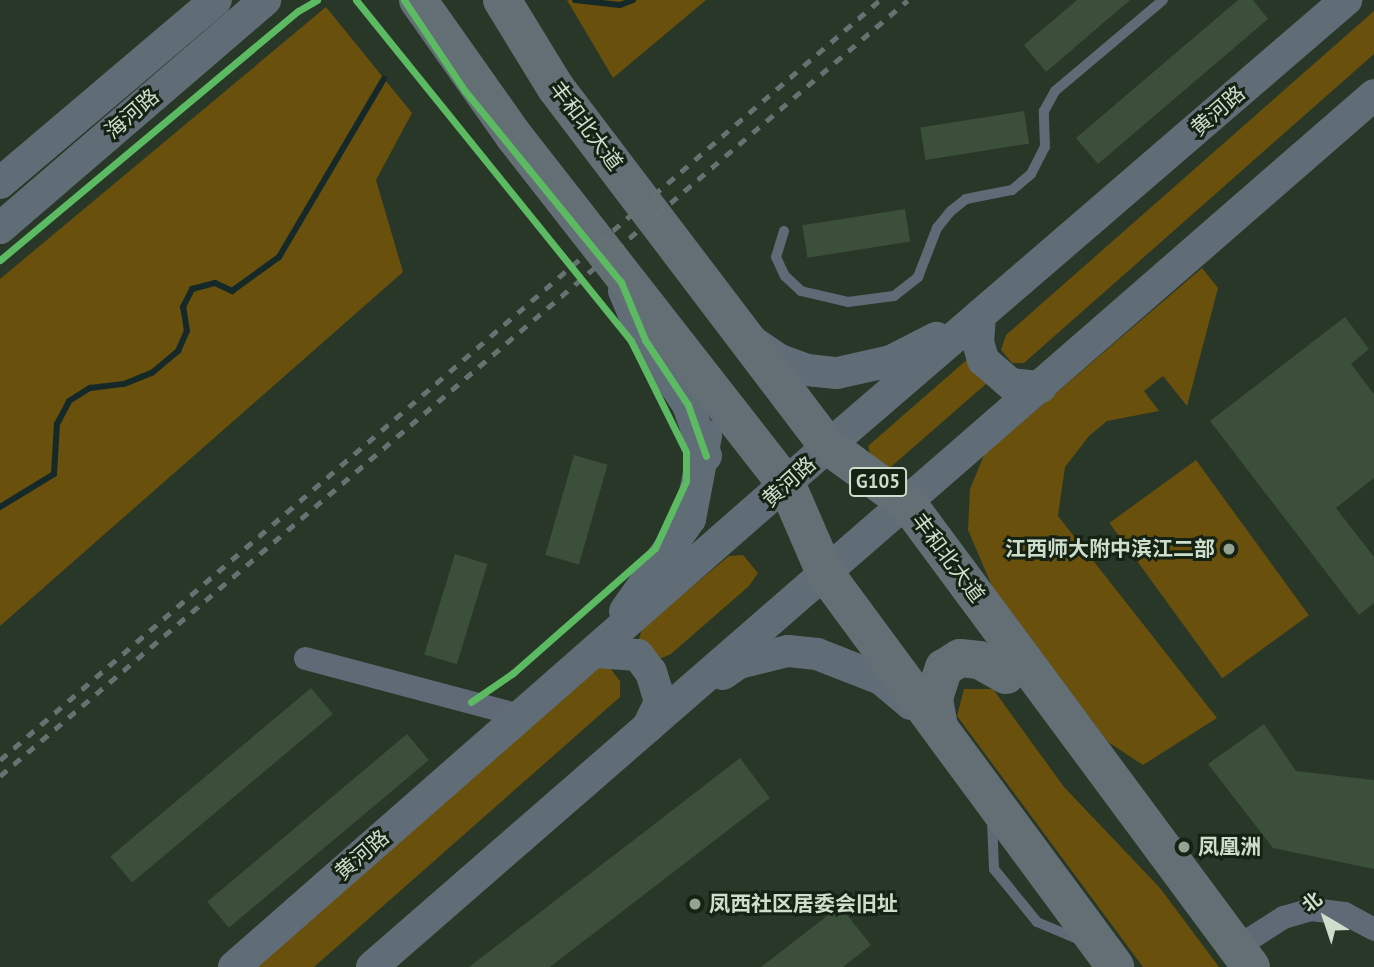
<!DOCTYPE html>
<html>
<head>
<meta charset="utf-8">
<style>
	body { margin:0 }
	#map { position:relative; width:1374px; height:967px; overflow:hidden; background:#283727; font-family:"PT Sans","Noto Sans SC",sans-serif }
	div>[style] { position:absolute }
	.green>* { inset:0; background:#69500c; transform-origin:0 0 }
	.stream>* { height:6px; margin:-3px; padding:0 3px; transform-origin:3px; border-radius:3px; background:#162929 }
	.building>* { inset:0; background:#3b4f3a; transform-origin:0 0 }
	.lane>* { height:10px; margin:-5px; padding:0 5px; transform-origin:5px; border-radius:5px; background:#606a77 }
	.street>* { height:23px; margin:-11.5px; padding:0 11.5px; transform-origin:11.5px; border-radius:11.5px; background:#606a77 }
	.secondary>* { height:32px; margin:-16px; padding:0 16px; transform-origin:16px; border-radius:16px; background:#606d77 }
	.highway>* { height:38px; margin:-19px; padding:0 19px; transform-origin:19px; border-radius:19px; background:#636e75 }
	.rail>* { height:5px; margin-top:-2.5px; transform-origin:0; background:repeating-linear-gradient(90deg,#667172 0 9px,transparent 0 18px) }
	.cycleway>* { height:7px; margin:-3.5px; padding:0 3.5px; transform-origin:3.5px; border-radius:3.5px; background:#5cba63 }
	.dots>* { width:19px; height:19px; translate:-50% -50%; box-sizing:border-box; border:4px solid #152214; border-radius:50% }
	span { translate:-50% -50%; white-space:nowrap; text-align:center; line-height:1.15; -webkit-text-stroke:6px #152214; paint-order:stroke }
	.shield-label span { padding:2px 5px; background:#152214; border:2px solid; border-radius:5px; -webkit-text-stroke-width:0 }
	.shield-label { font-size:19px; color:#cddecc; font-weight:700 }
	.street-label { font-size:21px; color:#cddecc }
	.poi-label { font-size:21px; color:#cddecc; font-weight:700 }
	.right { translate:-100% -50%; text-align:right }
	.left { translate:0 -50%; text-align:left }
	.north { position:absolute; left:1290px; top:883px; width:70px; height:70px; -webkit-text-stroke:5px #152214; paint-order:stroke; rotate:321deg; font-size:19px; font-weight:700; line-height:28px; text-align:center; color:#cddecc }
	.north::after { content:''; display:block; margin:auto; width:24px; height:32px; background:#cddecc; clip-path:polygon(50% 0,100% 100%,50% 72%,0 100%) }
</style>
</head>
<body>
<div id="map">
	<div class="green">
		<div style="clip-path:polygon(567px 0,706px 0,613px 78px)"></div>
		<div style="clip-path:polygon(326px 7px,412px 113px,376px 180px,403px 272px,0 626px,0 279px)"></div>
		<div style="clip-path:polygon(1374px 11px,1374px 54px,1024px 363px,1012px 363px,1001px 350px,1006px 335px)"></div>
		<div style="clip-path:polygon(1202px 268px,1218px 288px,1187px 406px,1163px 376px,1144px 391px,1159px 411px,1107px 421px,1089px 436px,1065px 467px,1058px 516px,1217px 718px,1143px 765px,1108px 742px,992px 586px,968px 530px,970px 489px,984px 455px)"></div>
		<div style="clip-path:polygon(970px 357px,986px 373px,986px 384px,885px 472px,871px 457px,868px 446px)"></div>
		<div style="left:1196px;top:460px;width:192px;height:107px;rotate:54deg"></div>
		<div style="clip-path:polygon(743px 555px,758px 573px,749px 586px,671px 654px,657px 660px,639px 639px,642px 628px,729px 556px)"></div>
		<div style="clip-path:polygon(596px 666px,610px 668px,620px 681px,620px 697px,314px 967px,255px 967px)"></div>
		<div style="clip-path:polygon(964px 689px,993px 689px,1064px 787px,1160px 888px,1219px 967px,1143px 967px,957px 716px)"></div>
	</div>
	<div class="stream">
		<div style="left:575px;top:0;width:45px;rotate:6.3deg"></div>
		<div style="left:620px;top:5px;width:14px;rotate:-21deg"></div>
		<div style="left:0;top:507px;width:63px;rotate:-31.4deg"></div>
		<div style="left:54px;top:474px;width:50px;rotate:-86.6deg"></div>
		<div style="left:57px;top:424px;width:26px;rotate:-62deg"></div>
		<div style="left:69px;top:401px;width:25px;rotate:-32deg"></div>
		<div style="left:90px;top:388px;width:34px;rotate:-7deg"></div>
		<div style="left:124px;top:384px;width:31px;rotate:-22deg"></div>
		<div style="left:153px;top:372px;width:33px;rotate:-40deg"></div>
		<div style="left:178px;top:351px;width:22px;rotate:-66deg"></div>
		<div style="left:187px;top:331px;width:24px;rotate:-99deg"></div>
		<div style="left:183px;top:307px;width:20px;rotate:-63deg"></div>
		<div style="left:192px;top:289px;width:24px;rotate:-15deg"></div>
		<div style="left:215px;top:283px;width:19px;rotate:25deg"></div>
		<div style="left:232px;top:291px;width:58px;rotate:-35.9deg"></div>
		<div style="left:279px;top:257px;width:207px;rotate:-59.5deg"></div>
	</div>
	<div class="building">
		<div style="clip-path:polygon(1077px 0,1130px 0,1046px 72px,1024px 45px)"></div>
		<div style="clip-path:polygon(1238px 0,1253px 0,1268px 19px,1098px 164px,1076px 138px)"></div>
		<div style="left:1024px;top:111px;width:33px;height:105px;rotate:81deg"></div>
		<div style="left:905px;top:209px;width:33px;height:104px;rotate:81deg"></div>
		<div style="clip-path:polygon(1345px 317px,1369px 349px,1351px 364px,1374px 394px,1374px 478px,1336px 508px,1374px 557px,1374px 603px,1359px 615px,1210px 421px)"></div>
		<div style="left:574px;top:455px;width:35px;height:104px;rotate:16deg"></div>
		<div style="left:455px;top:554px;width:34px;height:105px;rotate:17deg"></div>
		<div style="left:311px;top:688px;width:34px;height:262px;rotate:50deg"></div>
		<div style="clip-path:polygon(1264px 724px,1296px 771px,1374px 780px,1374px 869px,1273px 848px,1208px 764px)"></div>
		<div style="left:407px;top:734px;width:34px;height:261px;rotate:50deg"></div>
		<div style="clip-path:polygon(740px 758px,770px 798px,550px 967px,469px 967px)"></div>
		<div style="clip-path:polygon(840px 906px,871px 945px,843px 967px,761px 967px)"></div>
	</div>
	<div class="lane">
		<div style="left:784px;top:231px;width:27px;rotate:107deg"></div>
		<div style="left:776px;top:257px;width:21px;rotate:65deg"></div>
		<div style="left:785px;top:276px;width:22px;rotate:43deg"></div>
		<div style="left:801px;top:291px;width:48px;rotate:13.2deg"></div>
		<div style="left:848px;top:302px;width:46px;rotate:-7.4deg"></div>
		<div style="left:894px;top:296px;width:31px;rotate:-38deg"></div>
		<div style="left:918px;top:277px;width:53px;rotate:-68.8deg"></div>
		<div style="left:937px;top:228px;width:22px;rotate:-51deg"></div>
		<div style="left:951px;top:211px;width:19px;rotate:-39deg"></div>
		<div style="left:966px;top:199px;width:47px;rotate:-11.1deg"></div>
		<div style="left:1012px;top:190px;width:25px;rotate:-40deg"></div>
		<div style="left:1031px;top:174px;width:30px;rotate:-63deg"></div>
		<div style="left:1045px;top:147px;width:36px;rotate:-92deg"></div>
		<div style="left:1044px;top:111px;width:23px;rotate:-61deg"></div>
		<div style="left:1055px;top:91px;width:141px;rotate:-40.1deg"></div>
		<div style="left:992px;top:821px;width:48px;rotate:87.6deg"></div>
		<div style="left:994px;top:869px;width:68px;rotate:50.9deg"></div>
		<div style="left:1037px;top:922px;width:47px;rotate:22.7deg"></div>
	</div>
	<div class="street">
		<div style="left:305px;top:658px;width:226px;rotate:14.9deg"></div>
		<div style="left:1236px;top:947px;width:56px;rotate:-32.6deg"></div>
		<div style="left:1283px;top:917px;width:29px;rotate:-16deg"></div>
		<div style="left:1311px;top:909px;width:33px;rotate:7deg"></div>
		<div style="left:1344px;top:913px;width:34px;rotate:28deg"></div>
	</div>
	<div class="secondary">
		<div style="left:0;top:183px;width:283px;rotate:-40.3deg"></div>
		<div style="left:0;top:228px;width:350px;rotate:-40.7deg"></div>
		<div style="left:624px;top:291px;width:53px;rotate:66.8deg"></div>
		<div style="left:645px;top:340px;width:78px;rotate:56.5deg"></div>
		<div style="left:688px;top:405px;width:54px;rotate:70.6deg"></div>
		<div style="left:980px;top:315px;width:27px;rotate:94deg"></div>
		<div style="left:978px;top:342px;width:19px;rotate:74deg"></div>
		<div style="left:983px;top:360px;width:37px;rotate:41deg"></div>
		<div style="left:1011px;top:384px;width:30px;rotate:6deg"></div>
		<div style="left:753px;top:342px;width:32px;rotate:34deg"></div>
		<div style="left:780px;top:360px;width:29px;rotate:20deg"></div>
		<div style="left:807px;top:370px;width:30px;rotate:6deg"></div>
		<div style="left:837px;top:373px;width:55px;rotate:-12.5deg"></div>
		<div style="left:891px;top:361px;width:51px;rotate:-27.1deg"></div>
		<div style="left:625px;top:611px;width:113px;rotate:-54.8deg"></div>
		<div style="left:690px;top:519px;width:85px;rotate:-79.1deg"></div>
		<div style="left:596px;top:652px;width:42px;rotate:4.1deg"></div>
		<div style="left:638px;top:655px;width:21px;rotate:53deg"></div>
		<div style="left:651px;top:672px;width:31px;rotate:73deg"></div>
		<div style="left:660px;top:702px;width:28px;rotate:116deg"></div>
		<div style="left:723px;top:674px;width:19px;rotate:-35deg"></div>
		<div style="left:739px;top:663px;width:50px;rotate:-13.8deg"></div>
		<div style="left:788px;top:651px;width:29px;rotate:6deg"></div>
		<div style="left:817px;top:654px;width:69px;rotate:21.3deg"></div>
		<div style="left:881px;top:679px;width:39px;rotate:40deg"></div>
		<div style="left:234px;top:967px;width:790px;rotate:-41.25deg"></div>
		<div style="left:828px;top:446px;width:684px;rotate:-40.73deg"></div>
		<div style="left:372px;top:967px;width:1328px;rotate:-41.03deg"></div>
	</div>
	<div class="highway">
		<div style="left:418px;top:0;width:166px;rotate:54.8deg"></div>
		<div style="left:514px;top:136px;width:443px;rotate:52deg"></div>
		<div style="left:787px;top:485px;width:96px;rotate:66.6deg"></div>
		<div style="left:825px;top:573px;width:489px;rotate:53.6deg"></div>
		<div style="left:502px;top:0;width:103px;rotate:58.5deg"></div>
		<div style="left:556px;top:88px;width:450px;rotate:52.8deg"></div>
		<div style="left:828px;top:446px;width:99px;rotate:35.9deg"></div>
		<div style="left:908px;top:504px;width:576px;rotate:53.47deg"></div>
		<div style="left:939px;top:727px;width:29px;rotate:-100deg"></div>
		<div style="left:934px;top:698px;width:32px;rotate:-72deg"></div>
		<div style="left:944px;top:668px;width:19px;rotate:-32deg"></div>
		<div style="left:960px;top:658px;width:19px;rotate:6deg"></div>
		<div style="left:979px;top:660px;width:31px;rotate:29deg"></div>
	</div>
	<div class="rail">
		<div style="left:0;top:760px;width:1163px;rotate:-40.82deg"></div>
		<div style="left:0;top:776px;width:1194px;rotate:-40.52deg"></div>
	</div>
	<div class="cycleway">
		<div style="left:356px;top:0;width:438px;rotate:51.1deg"></div>
		<div style="left:631px;top:341px;width:124px;rotate:63.6deg"></div>
		<div style="left:686px;top:452px;width:29px;rotate:90deg"></div>
		<div style="left:686px;top:481px;width:74px;rotate:114.8deg"></div>
		<div style="left:655px;top:548px;width:189px;rotate:138.6deg"></div>
		<div style="left:513px;top:673px;width:51px;rotate:145.4deg"></div>
		<div style="left:404px;top:0;width:110px;rotate:56.2deg"></div>
		<div style="left:465px;top:91px;width:247px;rotate:50.8deg"></div>
		<div style="left:621px;top:282px;width:63px;rotate:67.5deg"></div>
		<div style="left:645px;top:340px;width:78px;rotate:56.5deg"></div>
		<div style="left:688px;top:405px;width:54px;rotate:70.6deg"></div>
		<div style="left:0;top:260px;width:388px;rotate:-39.9deg"></div>
		<div style="left:298px;top:11px;width:22px;rotate:-30deg"></div>
	</div>
	<div class="dots">
		<div style="left:1229px;top:549px;background:#93a492"></div>
		<div style="left:1184px;top:847px;background:#93a492"></div>
		<div style="left:695px;top:904px;background:#93a492"></div>
	</div>
	<div class="shield-label">
		<span style="left:878px;top:482px">G105</span>
	</div>
	<div class="street-label">
		<span style="left:1218px;top:111px;rotate:-41deg">黄河路</span>
		<span style="left:132px;top:114px;rotate:-41deg">海河路</span>
		<span style="left:586px;top:126px;rotate:53deg">丰和北大道</span>
		<span style="left:789px;top:482px;rotate:-42deg">黄河路</span>
		<span style="left:948px;top:558px;rotate:53deg">丰和北大道</span>
		<span style="left:362px;top:855px;rotate:-41deg">黄河路</span>
	</div>
	<div class="poi-label">
		<span class="right" style="left:1215px;top:549px">江西师大附中滨江二部</span>
		<span class="left" style="left:1198px;top:847px">凤凰洲</span>
		<span class="left" style="left:709px;top:904px">凤西社区居委会旧址</span>
	</div>
	<div class="north">北</div>
</div>
</body>
</html>
